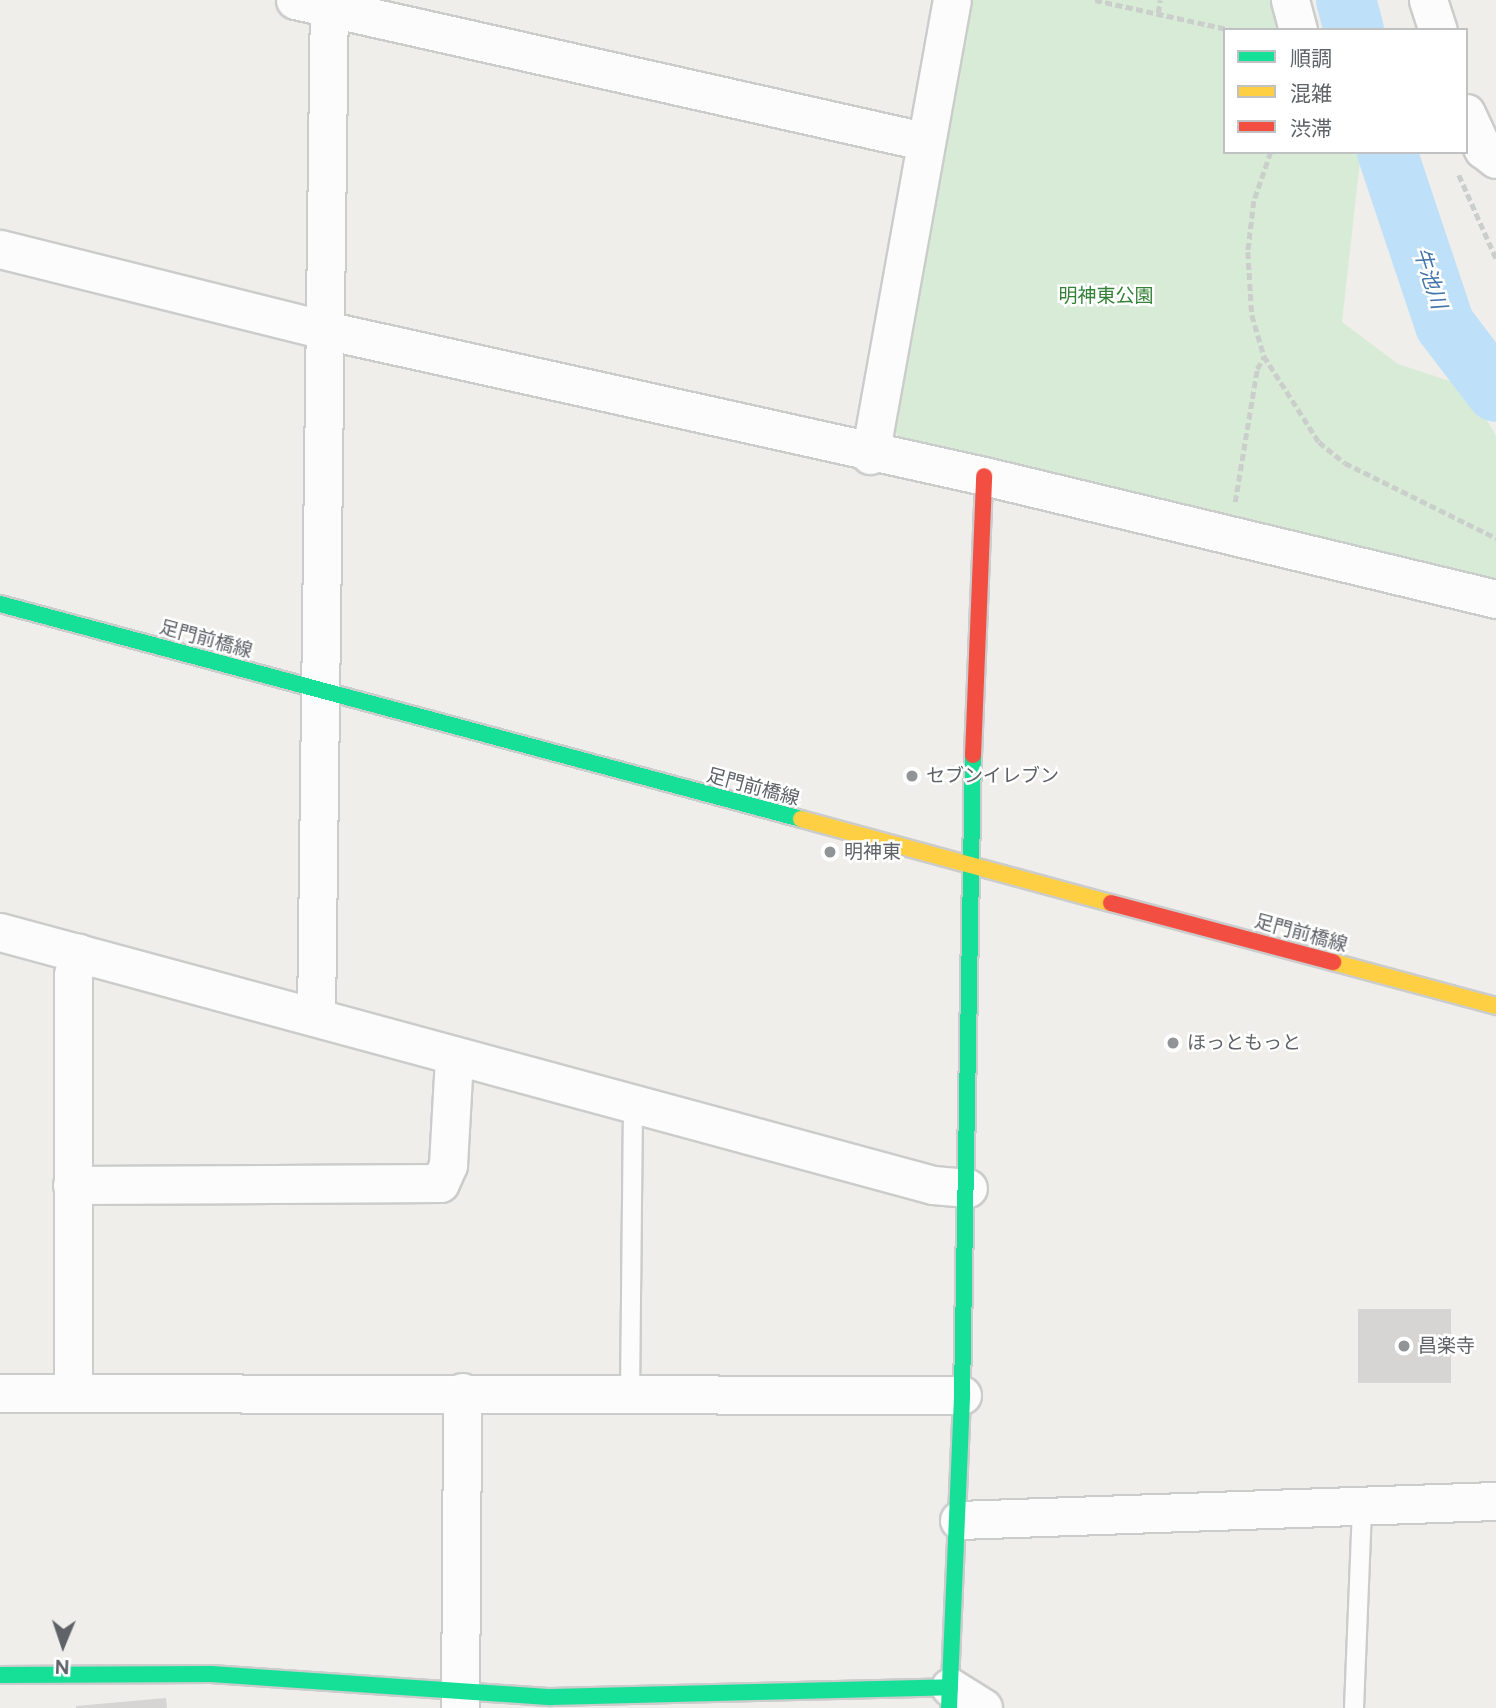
<!DOCTYPE html>
<html>
<head>
<meta charset="utf-8">
<style>
	body { margin:0 }
	#map { position:relative; width:1496px; height:1708px; overflow:hidden; background:#efeeea; font-family:Figtree,"Noto Sans JP",sans-serif }
	div>[style] { position:absolute }
	.green>* { inset:0; background:#d8ebd6 }
	.river>* { height:60px; margin:-30px; padding:0 30px; transform-origin:30px; border-radius:30px; background:#bfe0f9 }
	.building>* { inset:0; background:#d6d5d3; transform-origin:0 0 }
	.path>* { height:4.5px; margin-top:-2.25px; transform-origin:0; background:repeating-linear-gradient(90deg,#cacfcc 0 7px,transparent 0 10.5px) }
	.roads { filter:drop-shadow(2px 0 #cbcccc) drop-shadow(-2px 0 #cbcccc) drop-shadow(0 2px #cbcccc) drop-shadow(0 -2px #cbcccc) }
	.lane>* { height:18px; margin:-9px; padding:0 9px; transform-origin:9px; border-radius:9px; background:#fdfcfc }
	.street>* { height:37px; margin:-18.5px; padding:0 18.5px; transform-origin:18.5px; border-radius:18.5px; background:#fdfcfc }
	.fast>* { height:16px; margin:-8px; padding:0 8px; transform-origin:8px; border-radius:8px; background:#16e098 }
	.slow>* { height:16px; margin:-8px; padding:0 8px; transform-origin:8px; border-radius:8px; background:#ffcf43 }
	.jam>* { height:16px; margin:-8px; padding:0 8px; transform-origin:8px; border-radius:8px; background:#f24e42 }
	.dots>* { width:19px; height:19px; translate:-50% -50%; box-sizing:border-box; border:4px solid #fff; border-radius:50% }
	span { translate:-50% -50%; white-space:nowrap; text-align:center; line-height:1.15; -webkit-text-stroke:5px #fff; paint-order:stroke }
	.park-label { font-size:19px; color:#348238 }
	.street-label { font-size:19px; color:#5f6368 }
	.poi-label { font-size:19px; color:#5f6368 }
	.left { translate:0 -50%; text-align:left }
	.water-label { font-size:21px; color:#4174aa; font-style:italic }
	.legend { position:absolute; left:1223px; top:28px; width:245px; height:126px; box-sizing:border-box; background:#fff; border:2px solid #bfc1c3; margin:0; padding:9px 12px; list-style:none; font-size:21px; color:#5f6368 }
	.legend li { display:flex; align-items:center; gap:14px; height:35px }
	.legend b { width:35px; border:2px solid #bfc1c3 }
	.north { position:absolute; left:28px; top:1610px; width:70px; height:70px; -webkit-text-stroke:5px #fff; paint-order:stroke; rotate:182deg; font-size:19px; font-weight:700; line-height:28px; text-align:center; color:#5f6368 }
	.north::after { content:''; display:block; margin:auto; width:24px; height:32px; background:#5f6368; clip-path:polygon(50% 0,100% 100%,50% 72%,0 100%) }
</style>
</head>
<body>
<div id="map">
	<div class="green">
		<div style="clip-path:polygon(969px 0,1274px 0,1310px 9px,1318px 30px,1225px 30px,1225px 152px,1361px 152px,1342px 322px,1398px 364px,1468px 387px,1496px 436px,1496px 584px,898px 436px,889px 419px)"></div>
	</div>
	<div class="river">
		<div style="left:1346px;top:0;width:31px;rotate:75deg"></div>
		<div style="left:1387px;top:152px;width:182px;rotate:71.5deg"></div>
		<div style="left:1445px;top:325px;width:84px;rotate:52.7deg"></div>
	</div>
	<div class="building">
		<div style="left:1358px;top:1309px;width:93px;height:74px"></div>
		<div style="clip-path:polygon(166px 1698px,167px 1708px,76px 1708px,76px 1706px)"></div>
	</div>
	<div class="path">
		<div style="left:1095px;top:0;width:140px;rotate:12.4deg"></div>
		<div style="left:1158px;top:13px;width:13px;rotate:-81deg"></div>
		<div style="left:1271px;top:152px;width:52px;rotate:109.1deg"></div>
		<div style="left:1254px;top:201px;width:51px;rotate:96.7deg"></div>
		<div style="left:1248px;top:252px;width:63px;rotate:86.4deg"></div>
		<div style="left:1252px;top:315px;width:43px;rotate:73.7deg"></div>
		<div style="left:1264px;top:356px;width:102px;rotate:57.4deg"></div>
		<div style="left:1319px;top:442px;width:33px;rotate:39deg"></div>
		<div style="left:1345px;top:463px;width:169px;rotate:26.4deg"></div>
		<div style="left:1459px;top:175px;width:91px;rotate:66deg"></div>
		<div style="left:1235px;top:502px;width:135px;rotate:-80.6deg"></div>
		<div style="left:1257px;top:369px;width:14px;rotate:-60deg"></div>
	</div>
	<div class="roads">
		<div class="lane">
			<div style="left:630px;top:1393px;width:270px;rotate:-89.4deg"></div>
			<div style="left:633px;top:1123px;width:17px;rotate:-69deg"></div>
			<div style="left:1354px;top:1708px;width:202px;rotate:-87.7deg"></div>
		</div>
		<div class="street">
			<div style="left:295px;top:0;width:644px;rotate:12.65deg"></div>
			<div style="left:1290px;top:0;width:31px;rotate:75deg"></div>
			<div style="left:1428px;top:0;width:32px;rotate:72deg"></div>
			<div style="left:1466px;top:113px;width:40px;rotate:65deg"></div>
			<div style="left:1483px;top:149px;width:16px;rotate:38deg"></div>
			<div style="left:0;top:249px;width:335px;rotate:14deg"></div>
			<div style="left:325px;top:330px;width:675px;rotate:12.49deg"></div>
			<div style="left:984px;top:476px;width:527px;rotate:13.51deg"></div>
			<div style="left:870px;top:455px;width:462px;rotate:-79.8deg"></div>
			<div style="left:0;top:932px;width:967px;rotate:15.17deg"></div>
			<div style="left:933px;top:1185px;width:35px;rotate:5deg"></div>
			<div style="left:316px;top:1017px;width:1017px;rotate:-89.27deg"></div>
			<div style="left:72px;top:1185px;width:368px;rotate:-0.3deg"></div>
			<div style="left:440px;top:1183px;width:20px;rotate:-66deg"></div>
			<div style="left:448px;top:1165px;width:109px;rotate:-86.8deg"></div>
			<div style="left:73px;top:1392px;width:417px;rotate:-90deg"></div>
			<div style="left:73px;top:975px;width:23px;rotate:-77deg"></div>
			<div style="left:0;top:1393px;width:962px;rotate:0.12deg"></div>
			<div style="left:959px;top:1520px;width:537px;rotate:-2.03deg"></div>
			<div style="left:950px;top:1687px;width:39px;rotate:32deg"></div>
			<div style="left:460px;top:1708px;width:316px;rotate:-89.6deg"></div>
		</div>
		<div class="fast">
			<div style="left:0;top:604px;width:829px;rotate:15.02deg"></div>
			<div style="left:0;top:1675px;width:211px;rotate:-0.3deg"></div>
			<div style="left:211px;top:1674px;width:341px;rotate:3.9deg"></div>
			<div style="left:551px;top:1697px;width:399px;rotate:-1.4deg"></div>
			<div style="left:949px;top:1708px;width:313px;rotate:-87.6deg"></div>
			<div style="left:962px;top:1395px;width:640px;rotate:-89.02deg"></div>
		</div>
		<div class="slow">
			<div style="left:801px;top:819px;width:321px;rotate:15.2deg"></div>
			<div style="left:1333px;top:962px;width:169px;rotate:15.1deg"></div>
		</div>
		<div class="jam">
			<div style="left:973px;top:755px;width:279px;rotate:-87.7deg"></div>
			<div style="left:1111px;top:903px;width:230px;rotate:14.9deg"></div>
		</div>
	</div>
	<div class="dots">
		<div style="left:912px;top:776px;background:#919496"></div>
		<div style="left:830px;top:852px;background:#919496"></div>
		<div style="left:1173px;top:1043px;background:#919496"></div>
		<div style="left:1404px;top:1346px;background:#919496"></div>
	</div>
	<div class="park-label">
		<span style="left:1106px;top:296px">明神東公園</span>
	</div>
	<div class="street-label">
		<span style="left:206px;top:639px;rotate:15deg">足門前橋線</span>
		<span style="left:753px;top:787px;rotate:15deg">足門前橋線</span>
		<span style="left:1301px;top:933px;rotate:15deg">足門前橋線</span>
	</div>
	<div class="poi-label">
		<span class="left" style="left:926px;top:776px">セブンイレブン</span>
		<span class="left" style="left:844px;top:852px">明神東</span>
		<span class="left" style="left:1187px;top:1043px">ほっともっと</span>
		<span class="left" style="left:1418px;top:1346px">昌楽寺</span>
	</div>
	<div class="water-label">
		<span style="left:1430px;top:278px;rotate:72deg">牛池川</span>
	</div>
	<ul class="legend">
	<li><b style="height:9px;background:#16e098"></b>順調</li>
	<li><b style="height:9px;background:#ffcf43"></b>混雑</li>
	<li><b style="height:9px;background:#f24e42"></b>渋滞</li>
	</ul>
	<div class="north">N</div>
</div>
</body>
</html>
